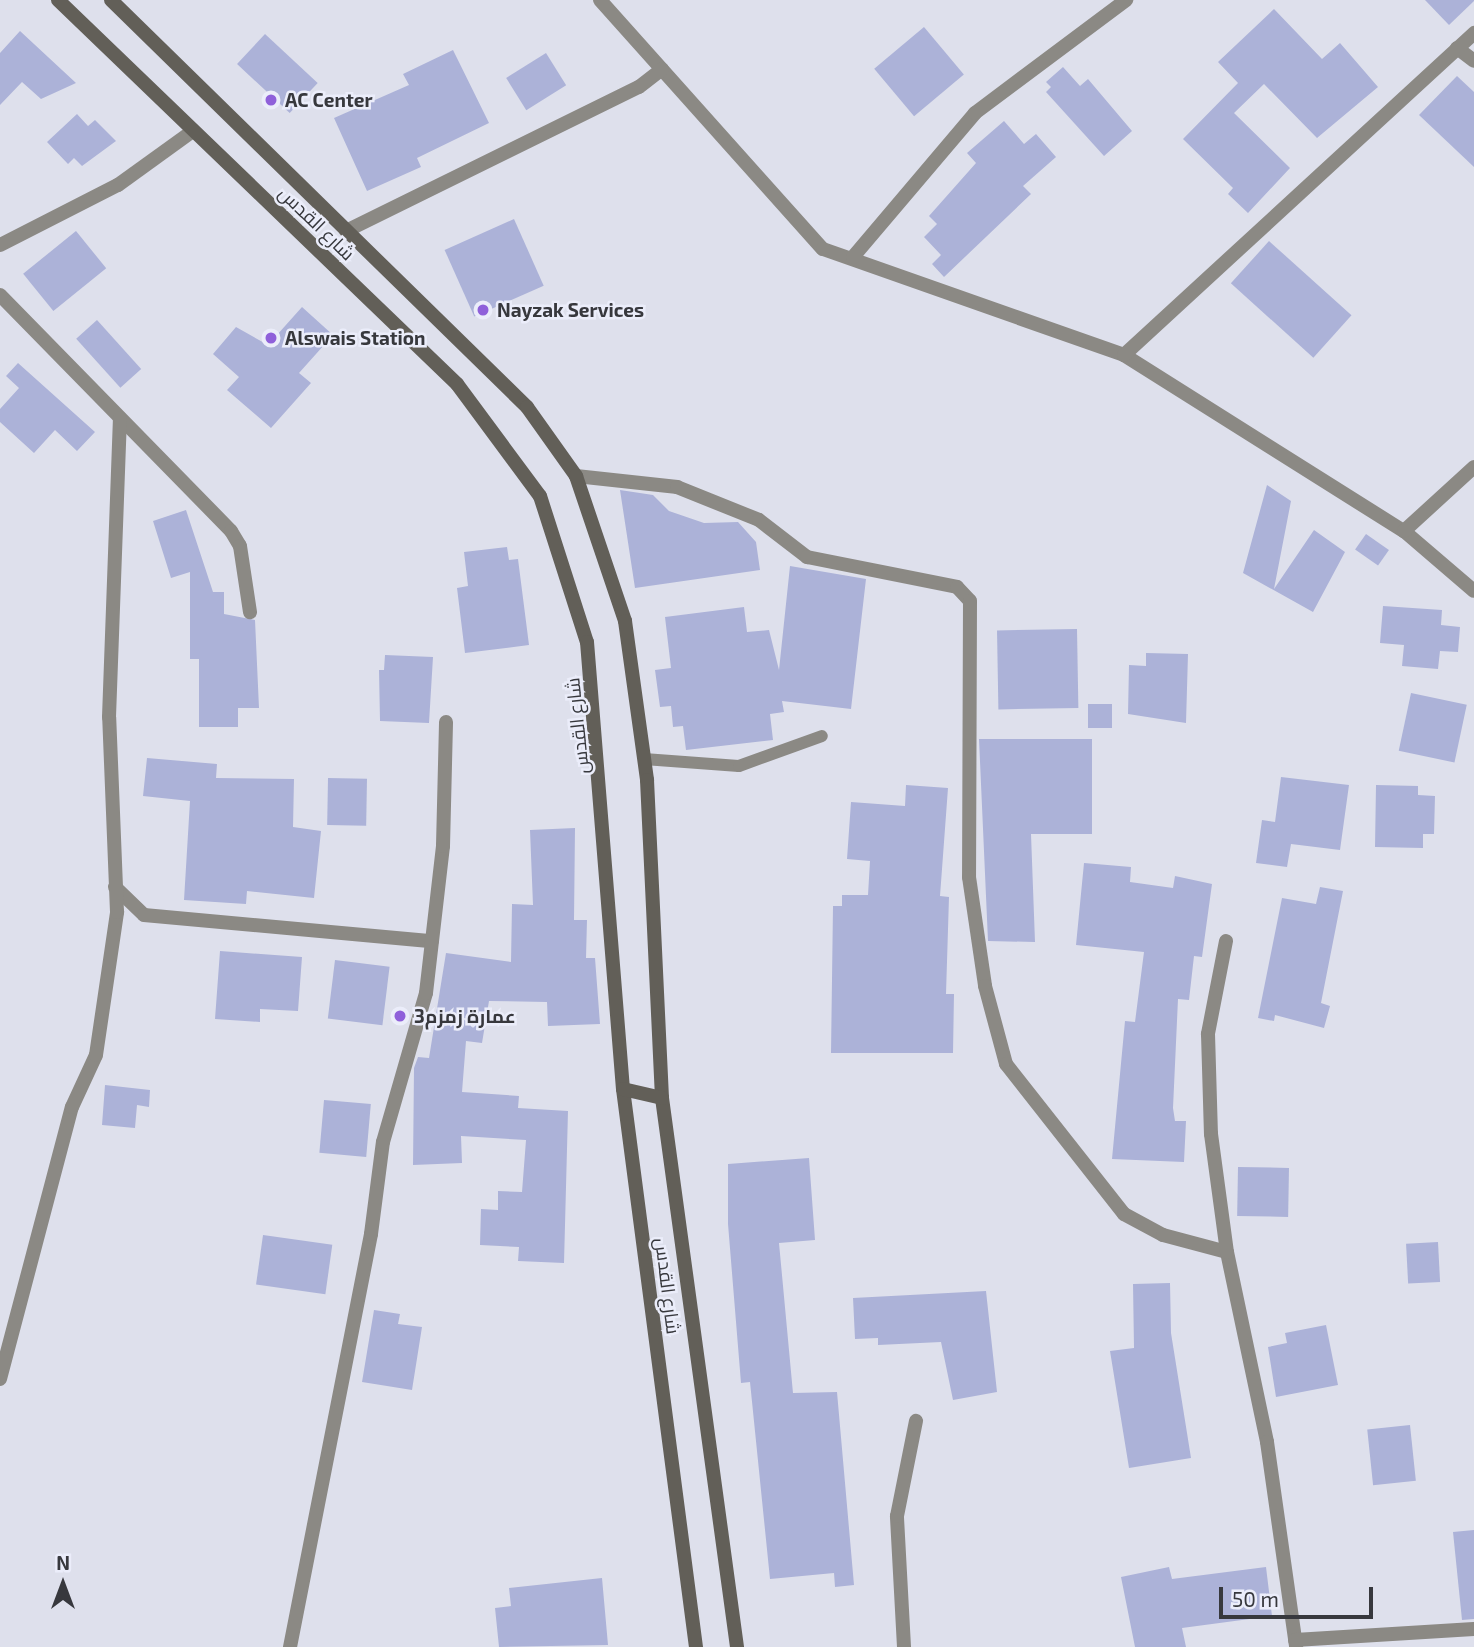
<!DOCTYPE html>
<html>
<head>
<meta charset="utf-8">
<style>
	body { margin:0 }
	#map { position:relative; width:1474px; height:1647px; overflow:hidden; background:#dee0ec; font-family:"Exo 2",Cairo,sans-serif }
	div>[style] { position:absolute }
	.building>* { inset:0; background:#acb2d8; transform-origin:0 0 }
	.service>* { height:12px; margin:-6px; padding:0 6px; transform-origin:6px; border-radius:6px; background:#8b8984 }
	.minor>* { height:14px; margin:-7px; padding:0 7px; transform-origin:7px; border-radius:7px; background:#8b8984 }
	.secondary>* { height:14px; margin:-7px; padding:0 7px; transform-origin:7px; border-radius:7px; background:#625f58 }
	.dots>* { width:19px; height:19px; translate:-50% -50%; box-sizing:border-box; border:4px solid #ebedfa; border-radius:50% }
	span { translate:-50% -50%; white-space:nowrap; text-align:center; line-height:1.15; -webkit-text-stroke:5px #ebedfa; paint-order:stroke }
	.poi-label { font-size:19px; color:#37383d; font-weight:700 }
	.left { translate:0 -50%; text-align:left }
	.street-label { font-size:19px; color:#37383d }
	.north { position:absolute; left:28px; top:1549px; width:70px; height:70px; -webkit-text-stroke:5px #ebedfa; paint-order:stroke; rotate:0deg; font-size:19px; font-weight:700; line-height:28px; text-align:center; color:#37383d }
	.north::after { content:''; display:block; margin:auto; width:24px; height:32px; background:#37383d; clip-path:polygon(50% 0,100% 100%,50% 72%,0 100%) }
	.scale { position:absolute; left:1219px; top:1587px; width:154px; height:32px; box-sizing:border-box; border:4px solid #37383d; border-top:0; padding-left:9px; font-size:21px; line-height:24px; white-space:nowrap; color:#37383d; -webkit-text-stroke:5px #ebedfa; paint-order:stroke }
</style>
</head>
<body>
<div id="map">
	<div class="building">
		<div style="clip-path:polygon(1425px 0,1474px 0,1474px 1px,1449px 25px)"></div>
		<div style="clip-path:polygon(1274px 9px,1322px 59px,1340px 43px,1378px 87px,1317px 138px,1264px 84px,1234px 113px,1290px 168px,1248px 213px,1228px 194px,1233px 188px,1183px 139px,1238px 83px,1218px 62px)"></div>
		<div style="left:924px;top:27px;width:62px;height:65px;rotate:50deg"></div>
		<div style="clip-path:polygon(20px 31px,76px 83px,41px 99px,22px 82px,0 105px,0 53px)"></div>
		<div style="left:265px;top:34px;width:72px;height:41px;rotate:43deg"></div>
		<div style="clip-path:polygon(453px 50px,489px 123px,417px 158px,421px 167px,367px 191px,334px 118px,409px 85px,403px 74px)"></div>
		<div style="left:546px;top:53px;width:38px;height:47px;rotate:58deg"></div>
		<div style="clip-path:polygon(1063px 67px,1080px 86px,1088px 79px,1132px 131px,1104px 156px,1046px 92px,1051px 87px,1046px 82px)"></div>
		<div style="clip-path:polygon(1457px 76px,1474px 92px,1474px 167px,1419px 115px)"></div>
		<div style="clip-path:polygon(77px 114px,88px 126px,95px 120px,116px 141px,82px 166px,74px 158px,68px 164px,47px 142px)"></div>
		<div style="clip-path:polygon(1004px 121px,1024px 144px,1036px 134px,1056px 157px,1023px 186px,1031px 194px,944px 277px,932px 264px,941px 255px,924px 237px,937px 224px,929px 216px,976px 163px,967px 153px)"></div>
		<div style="left:514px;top:219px;width:73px;height:76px;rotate:66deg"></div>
		<div style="left:76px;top:231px;width:48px;height:68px;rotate:51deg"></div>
		<div style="left:1269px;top:241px;width:111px;height:57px;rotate:42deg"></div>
		<div style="clip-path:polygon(302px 307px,333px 335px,299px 373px,311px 383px,271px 428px,227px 390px,239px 377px,213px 354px,236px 327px,268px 345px)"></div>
		<div style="left:97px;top:320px;width:66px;height:28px;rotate:48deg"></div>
		<div style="clip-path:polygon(18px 363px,95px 432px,77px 451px,55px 430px,34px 453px,0 422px,0 409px,19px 388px,6px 376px)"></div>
		<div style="clip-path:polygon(1267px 485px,1291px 501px,1274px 589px,1314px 530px,1345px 552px,1313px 612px,1243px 573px)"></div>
		<div style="clip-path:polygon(620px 490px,653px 495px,669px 511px,704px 523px,738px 522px,756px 542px,760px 570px,635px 588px)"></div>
		<div style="clip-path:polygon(186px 510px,213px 592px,224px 592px,224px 614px,255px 620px,259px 708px,238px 708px,238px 727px,199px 727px,199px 659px,190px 659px,190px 572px,171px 578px,153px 521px)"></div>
		<div style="left:1366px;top:534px;width:28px;height:19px;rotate:35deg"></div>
		<div style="clip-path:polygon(507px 547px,509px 560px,518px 559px,529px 645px,465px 653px,457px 588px,468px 586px,464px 552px)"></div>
		<div style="clip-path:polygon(790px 566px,866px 579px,851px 709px,782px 701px,784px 712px,770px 714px,773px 740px,686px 750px,683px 726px,673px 727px,671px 706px,660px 707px,655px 670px,671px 668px,665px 617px,744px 607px,747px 632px,769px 630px,779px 670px)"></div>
		<div style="clip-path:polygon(1383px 606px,1442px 610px,1441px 625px,1460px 627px,1458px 652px,1440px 651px,1438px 669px,1402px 666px,1404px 645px,1380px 643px)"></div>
		<div style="left:1077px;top:629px;width:79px;height:80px;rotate:89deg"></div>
		<div style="clip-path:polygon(1146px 653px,1188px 654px,1186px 723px,1128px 714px,1129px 665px,1146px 666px)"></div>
		<div style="clip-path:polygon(385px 655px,433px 657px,429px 723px,380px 721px,379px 670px,384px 670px)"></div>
		<div style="left:1411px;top:693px;width:57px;height:59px;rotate:12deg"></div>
		<div style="left:1088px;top:704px;width:24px;height:24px"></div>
		<div style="clip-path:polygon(979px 739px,1092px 739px,1092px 834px,1031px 834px,1035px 942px,988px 941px)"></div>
		<div style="clip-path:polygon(147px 758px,217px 764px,216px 778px,294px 779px,293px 827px,321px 831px,314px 898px,247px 891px,246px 904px,184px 900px,190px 801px,143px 796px)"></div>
		<div style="clip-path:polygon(1281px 777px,1349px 785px,1340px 850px,1291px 844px,1287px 867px,1256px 863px,1262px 820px,1275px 822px)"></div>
		<div style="left:328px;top:778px;width:39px;height:47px;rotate:1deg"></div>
		<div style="clip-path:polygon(906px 785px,948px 788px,940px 896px,949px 897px,946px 994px,954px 994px,953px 1053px,831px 1053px,833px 906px,842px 906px,842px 895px,868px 895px,870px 861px,847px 859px,851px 802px,905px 806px)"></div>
		<div style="clip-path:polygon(1376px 785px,1418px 786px,1418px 795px,1435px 796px,1434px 834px,1423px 834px,1423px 848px,1375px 847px)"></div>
		<div style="clip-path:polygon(575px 828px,574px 920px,587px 920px,586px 958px,595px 958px,600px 1024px,548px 1026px,547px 1002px,489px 1001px,482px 1043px,466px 1041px,462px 1092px,519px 1096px,518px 1108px,568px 1111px,564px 1263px,518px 1261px,519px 1247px,480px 1245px,481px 1209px,498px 1210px,498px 1191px,522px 1192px,526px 1140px,461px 1136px,462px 1163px,413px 1165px,414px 1068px,418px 1057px,429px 1058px,446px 953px,511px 962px,512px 904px,533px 905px,530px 830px)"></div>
		<div style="clip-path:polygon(1084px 863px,1131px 867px,1130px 882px,1173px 888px,1175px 876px,1212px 884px,1202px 957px,1194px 956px,1189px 1000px,1178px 999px,1173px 1108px,1175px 1121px,1186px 1121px,1184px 1162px,1112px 1159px,1125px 1021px,1135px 1022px,1144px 952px,1076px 945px)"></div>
		<div style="clip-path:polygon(1320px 887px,1343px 891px,1321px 1003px,1330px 1006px,1324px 1028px,1275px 1015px,1274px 1021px,1258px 1018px,1282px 898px,1316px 904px)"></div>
		<div style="clip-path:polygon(220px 951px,302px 957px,298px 1011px,260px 1009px,260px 1022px,215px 1019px)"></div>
		<div style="left:335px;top:960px;width:55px;height:59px;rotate:7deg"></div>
		<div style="clip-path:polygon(105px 1085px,150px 1090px,149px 1107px,137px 1105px,135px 1128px,102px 1125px)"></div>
		<div style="left:324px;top:1100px;width:47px;height:53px;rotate:5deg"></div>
		<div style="clip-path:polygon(809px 1158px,815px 1240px,779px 1243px,793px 1393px,837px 1392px,854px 1585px,835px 1587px,834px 1573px,770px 1579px,750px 1382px,741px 1383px,728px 1224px,728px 1164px)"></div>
		<div style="left:1238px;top:1167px;width:51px;height:49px;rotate:1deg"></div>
		<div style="left:263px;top:1235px;width:70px;height:50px;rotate:8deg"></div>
		<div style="left:1438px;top:1242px;width:40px;height:32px;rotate:87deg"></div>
		<div style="clip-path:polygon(1170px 1283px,1171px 1333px,1191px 1458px,1129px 1468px,1110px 1351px,1134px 1348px,1133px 1284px)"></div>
		<div style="clip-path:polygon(986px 1291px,997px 1392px,953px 1400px,941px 1342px,878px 1345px,878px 1338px,855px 1339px,853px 1298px)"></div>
		<div style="clip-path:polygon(374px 1310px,400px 1314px,398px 1324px,422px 1327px,412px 1390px,362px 1382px)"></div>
		<div style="clip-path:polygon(1326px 1325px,1338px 1385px,1276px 1397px,1268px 1347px,1287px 1343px,1285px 1333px)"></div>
		<div style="left:1410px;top:1425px;width:56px;height:43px;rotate:84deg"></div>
		<div style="clip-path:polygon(1474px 1530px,1474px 1619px,1462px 1620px,1453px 1532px)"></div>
		<div style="clip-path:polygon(1169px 1567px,1172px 1579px,1266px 1567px,1272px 1616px,1182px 1628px,1186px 1647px,1135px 1647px,1121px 1577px)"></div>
		<div style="clip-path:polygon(602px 1578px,608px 1645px,499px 1647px,495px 1608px,511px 1606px,509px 1588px)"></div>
	</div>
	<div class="service">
		<div style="left:644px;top:759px;width:95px;rotate:4.2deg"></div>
		<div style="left:739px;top:766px;width:88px;rotate:-19.9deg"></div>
	</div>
	<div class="minor">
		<div style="left:600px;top:0;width:334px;rotate:48.2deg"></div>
		<div style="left:823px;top:249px;width:319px;rotate:19.4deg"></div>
		<div style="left:1124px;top:355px;width:331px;rotate:32.2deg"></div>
		<div style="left:1404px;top:531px;width:92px;rotate:40.6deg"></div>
		<div style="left:1457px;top:48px;width:21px;rotate:37deg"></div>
		<div style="left:346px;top:231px;width:326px;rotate:-26.2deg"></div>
		<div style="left:639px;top:87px;width:29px;rotate:-38deg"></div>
		<div style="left:0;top:245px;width:132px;rotate:-27deg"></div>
		<div style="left:118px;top:185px;width:92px;rotate:-35.8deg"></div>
		<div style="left:853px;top:257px;width:189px;rotate:-49.7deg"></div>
		<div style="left:975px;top:113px;width:189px;rotate:-36.8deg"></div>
		<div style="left:0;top:295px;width:330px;rotate:45.6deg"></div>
		<div style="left:231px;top:531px;width:17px;rotate:59deg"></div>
		<div style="left:240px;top:546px;width:67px;rotate:81.4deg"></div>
		<div style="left:1124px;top:355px;width:476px;rotate:-42.6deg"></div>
		<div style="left:576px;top:476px;width:102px;rotate:6.2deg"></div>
		<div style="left:677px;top:487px;width:88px;rotate:21.9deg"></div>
		<div style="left:759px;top:520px;width:61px;rotate:37.6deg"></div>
		<div style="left:807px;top:557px;width:153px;rotate:11.3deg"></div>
		<div style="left:957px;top:587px;width:19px;rotate:47deg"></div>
		<div style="left:970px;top:601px;width:276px;rotate:90.2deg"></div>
		<div style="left:969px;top:877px;width:110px;rotate:81.6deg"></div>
		<div style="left:985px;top:986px;width:81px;rotate:74.9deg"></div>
		<div style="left:1006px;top:1064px;width:191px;rotate:51.8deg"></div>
		<div style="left:1124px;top:1214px;width:44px;rotate:28.3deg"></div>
		<div style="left:1163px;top:1235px;width:66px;rotate:14.9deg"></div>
		<div style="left:1227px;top:1252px;width:194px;rotate:78.1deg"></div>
		<div style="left:1267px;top:1442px;width:207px;rotate:81.9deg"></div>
		<div style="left:1404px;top:531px;width:95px;rotate:-42.4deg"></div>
		<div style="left:115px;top:887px;width:40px;rotate:44deg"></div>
		<div style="left:144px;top:915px;width:289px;rotate:5.2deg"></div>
		<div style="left:1226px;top:941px;width:95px;rotate:101deg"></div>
		<div style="left:1208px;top:1034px;width:100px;rotate:88.3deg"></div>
		<div style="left:1211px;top:1134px;width:119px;rotate:82.3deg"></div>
		<div style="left:0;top:1379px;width:281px;rotate:-75.2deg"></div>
		<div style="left:72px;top:1107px;width:57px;rotate:-65.2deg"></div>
		<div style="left:96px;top:1055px;width:145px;rotate:-81.6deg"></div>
		<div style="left:117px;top:912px;width:195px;rotate:-92.3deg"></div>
		<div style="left:109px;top:717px;width:299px;rotate:-87.9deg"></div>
		<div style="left:1295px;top:1640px;width:179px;rotate:-3.5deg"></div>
		<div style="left:290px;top:1647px;width:421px;rotate:-78.9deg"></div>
		<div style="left:371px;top:1234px;width:93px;rotate:-82.6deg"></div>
		<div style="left:383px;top:1142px;width:155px;rotate:-73.9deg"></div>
		<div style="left:426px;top:993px;width:148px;rotate:-83.4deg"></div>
		<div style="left:443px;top:846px;width:124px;rotate:-88.6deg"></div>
		<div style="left:904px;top:1647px;width:131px;rotate:-93.1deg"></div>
		<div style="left:897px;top:1516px;width:97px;rotate:-78.7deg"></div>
	</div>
	<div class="secondary">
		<div style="left:58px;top:0;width:554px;rotate:43.9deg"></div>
		<div style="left:457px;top:384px;width:139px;rotate:53.5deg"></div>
		<div style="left:540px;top:496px;width:153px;rotate:72.2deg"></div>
		<div style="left:587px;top:642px;width:448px;rotate:85.4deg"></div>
		<div style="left:623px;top:1089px;width:563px;rotate:82.55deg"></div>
		<div style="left:111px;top:0;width:582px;rotate:44.37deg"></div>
		<div style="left:527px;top:407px;width:85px;rotate:54.6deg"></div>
		<div style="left:576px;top:476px;width:153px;rotate:71.3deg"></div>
		<div style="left:625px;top:621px;width:161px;rotate:82.1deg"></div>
		<div style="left:647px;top:780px;width:318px;rotate:87.3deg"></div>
		<div style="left:662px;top:1098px;width:554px;rotate:82.22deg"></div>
		<div style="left:623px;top:1089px;width:40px;rotate:13deg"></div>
	</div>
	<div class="dots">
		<div style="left:271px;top:100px;background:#8f60da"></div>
		<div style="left:483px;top:310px;background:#8f60da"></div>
		<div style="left:271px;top:338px;background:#8f60da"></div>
		<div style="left:400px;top:1016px;background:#8f60da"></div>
	</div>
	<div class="poi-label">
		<span class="left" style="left:285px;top:100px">AC Center</span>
		<span class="left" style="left:497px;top:310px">Nayzak Services</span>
		<span class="left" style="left:285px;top:338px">Alswais Station</span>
		<span class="left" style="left:414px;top:1016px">عمارة زمزم3</span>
	</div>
	<div class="street-label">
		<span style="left:317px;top:223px;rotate:44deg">شارع القدس</span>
		<span style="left:577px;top:726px;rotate:-96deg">شارع القدس</span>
		<span style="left:668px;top:1286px;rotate:83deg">شارع القدس</span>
	</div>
	<div class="north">N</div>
	<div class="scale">50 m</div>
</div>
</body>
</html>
